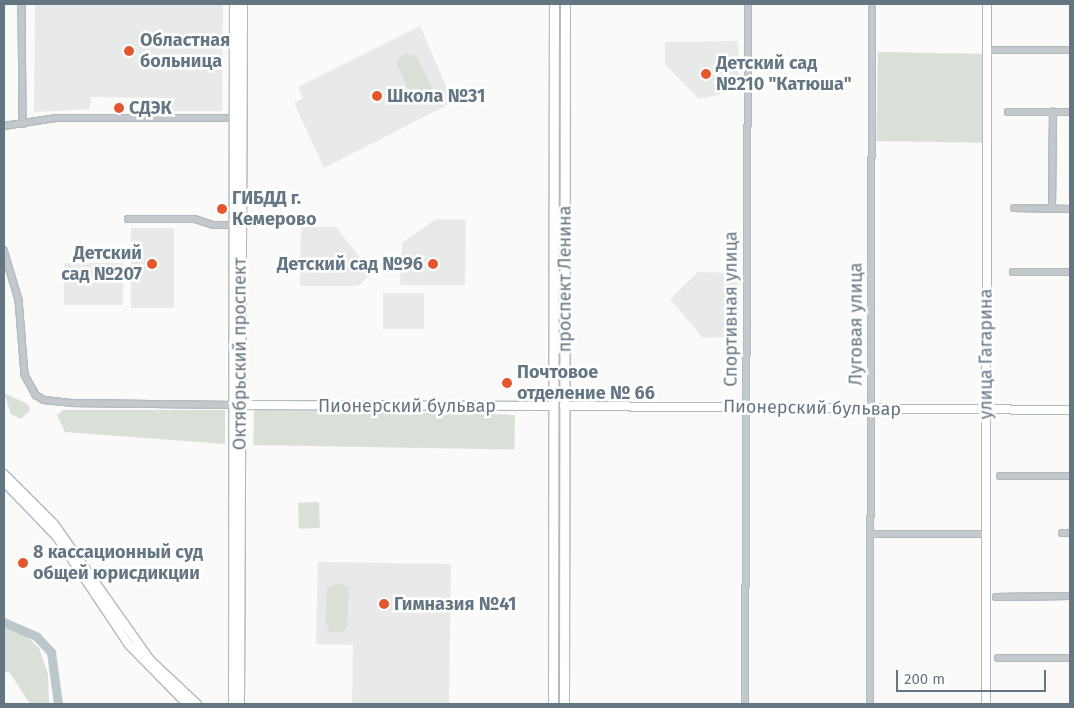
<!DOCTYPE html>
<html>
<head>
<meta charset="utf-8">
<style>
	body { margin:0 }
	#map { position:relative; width:1074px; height:708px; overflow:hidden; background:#fafaf8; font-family:"Fira Sans",sans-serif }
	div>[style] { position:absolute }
	.built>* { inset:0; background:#e8e9e9; transform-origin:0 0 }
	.green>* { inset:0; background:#dadfd7; transform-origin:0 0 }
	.river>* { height:9px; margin:-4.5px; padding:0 4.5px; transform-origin:4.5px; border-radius:4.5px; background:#bbc7cb }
	.roads { filter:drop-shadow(1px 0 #b3babf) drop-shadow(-1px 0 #b3babf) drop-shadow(0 1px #b3babf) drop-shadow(0 -1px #b3babf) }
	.street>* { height:5.5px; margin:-2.75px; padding:0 2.75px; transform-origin:2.75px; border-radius:2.75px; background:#c3c8cc }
	.secondary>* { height:8px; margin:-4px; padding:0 4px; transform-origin:4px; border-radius:4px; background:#fff }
	.primary>* { height:9px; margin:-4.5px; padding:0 4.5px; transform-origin:4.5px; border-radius:4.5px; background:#fff }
	.dots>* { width:14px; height:14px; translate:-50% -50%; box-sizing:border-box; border:2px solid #fff; border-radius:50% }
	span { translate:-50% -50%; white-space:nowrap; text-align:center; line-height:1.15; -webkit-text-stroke:5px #fff; paint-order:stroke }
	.poi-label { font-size:18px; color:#657683; font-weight:700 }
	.left { translate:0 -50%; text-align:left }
	.right { translate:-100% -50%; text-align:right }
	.street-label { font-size:18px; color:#657683 }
	.frame { position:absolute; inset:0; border:5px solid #657683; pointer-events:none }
	.scale { position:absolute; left:896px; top:670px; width:150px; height:22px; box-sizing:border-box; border:2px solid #657683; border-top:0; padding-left:6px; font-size:15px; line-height:18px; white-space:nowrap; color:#657683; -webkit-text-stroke:4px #fff; paint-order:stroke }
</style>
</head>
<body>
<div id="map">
	<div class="built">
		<div style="clip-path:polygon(35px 4px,223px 4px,222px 111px,163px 111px,162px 98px,91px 97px,90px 109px,34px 112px)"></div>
		<div style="clip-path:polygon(420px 26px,453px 102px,324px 168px,294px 103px,303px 98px,298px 87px)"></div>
		<div style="clip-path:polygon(738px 41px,739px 83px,723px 83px,719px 95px,699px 99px,665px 64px,665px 42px)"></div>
		<div style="clip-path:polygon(436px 219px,466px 220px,465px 285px,400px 285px,402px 243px)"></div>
		<div style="clip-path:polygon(301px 227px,336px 227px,372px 273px,358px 286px,300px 286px)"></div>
		<div style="left:131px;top:228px;width:43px;height:80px"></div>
		<div style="left:64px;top:263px;width:59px;height:42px"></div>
		<div style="clip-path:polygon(698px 272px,739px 273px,739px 336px,703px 338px,670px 299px)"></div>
		<div style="left:383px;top:293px;width:41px;height:36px"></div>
		<div style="clip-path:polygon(318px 562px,451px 564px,449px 704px,352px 704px,353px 645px,316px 644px)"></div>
	</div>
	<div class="green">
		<div style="left:878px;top:52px;width:108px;height:89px;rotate:1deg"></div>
		<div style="clip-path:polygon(405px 54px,416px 56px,434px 92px,428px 103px,413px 102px,396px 61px)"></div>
		<div style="clip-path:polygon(4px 393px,28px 404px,30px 410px,21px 419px,11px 414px)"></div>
		<div style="clip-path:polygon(63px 410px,225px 410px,225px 444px,65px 432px,57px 415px)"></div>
		<div style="left:254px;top:410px;width:261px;height:35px;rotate:1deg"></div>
		<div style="left:319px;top:502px;width:26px;height:21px;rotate:88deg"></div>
		<div style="clip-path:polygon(337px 583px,349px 587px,347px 629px,337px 633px,329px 631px,326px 623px,327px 588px)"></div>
		<div style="clip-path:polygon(4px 625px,24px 634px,39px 648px,48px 674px,49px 704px,30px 704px,10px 673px,4px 671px)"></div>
	</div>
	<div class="river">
		<div style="left:4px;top:622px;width:36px;rotate:24deg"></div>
		<div style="left:37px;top:637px;width:21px;rotate:47deg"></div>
		<div style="left:51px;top:652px;width:52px;rotate:82.3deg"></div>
	</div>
	<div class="roads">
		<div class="street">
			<div style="left:22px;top:4px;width:120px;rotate:89.5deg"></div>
			<div style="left:994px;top:50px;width:76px"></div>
			<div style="left:1008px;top:112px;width:62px"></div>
			<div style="left:4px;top:126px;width:53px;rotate:-8.7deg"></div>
			<div style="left:56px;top:118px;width:180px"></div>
			<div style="left:1014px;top:208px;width:56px;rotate:1deg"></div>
			<div style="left:1052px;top:209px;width:97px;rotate:-89.4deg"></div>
			<div style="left:128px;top:219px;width:67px"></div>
			<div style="left:195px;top:219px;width:19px;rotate:18deg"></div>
			<div style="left:213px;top:225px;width:21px"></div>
			<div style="left:4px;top:250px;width:52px;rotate:73.3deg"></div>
			<div style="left:19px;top:300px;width:75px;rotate:85.4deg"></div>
			<div style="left:25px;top:375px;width:23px;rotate:61deg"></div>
			<div style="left:36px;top:395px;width:9px;rotate:32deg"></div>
			<div style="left:44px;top:400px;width:27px;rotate:6deg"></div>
			<div style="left:71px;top:403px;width:162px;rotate:0.7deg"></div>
			<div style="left:1013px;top:272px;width:57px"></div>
			<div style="left:1000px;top:476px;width:70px"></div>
			<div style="left:1062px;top:533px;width:8px"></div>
			<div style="left:870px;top:534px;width:109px"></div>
			<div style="left:996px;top:597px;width:74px;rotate:-0.8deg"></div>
			<div style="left:998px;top:658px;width:72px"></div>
			<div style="left:745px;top:704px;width:700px;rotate:-89.75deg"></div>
			<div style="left:870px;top:704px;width:700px;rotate:-89.84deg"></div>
		</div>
		<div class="secondary">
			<div style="left:235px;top:405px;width:318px;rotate:0.2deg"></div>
			<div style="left:564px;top:406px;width:506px;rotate:0.45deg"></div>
			<div style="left:4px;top:474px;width:71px;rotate:45deg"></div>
			<div style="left:54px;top:524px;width:166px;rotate:54.8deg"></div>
			<div style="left:150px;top:660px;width:64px;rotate:43.1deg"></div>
			<div style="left:4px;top:482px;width:76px;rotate:46.1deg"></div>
			<div style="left:57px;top:537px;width:130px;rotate:56.3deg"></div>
			<div style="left:129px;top:645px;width:83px;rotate:45.5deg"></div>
			<div style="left:986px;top:704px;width:700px;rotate:-89.92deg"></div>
		</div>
		<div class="primary">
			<div style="left:233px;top:704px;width:700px;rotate:-89.92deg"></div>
			<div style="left:239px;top:704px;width:700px;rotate:-89.75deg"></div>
			<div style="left:553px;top:704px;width:700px;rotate:-89.92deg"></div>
			<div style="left:564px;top:704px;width:700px;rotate:-89.92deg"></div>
		</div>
	</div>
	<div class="dots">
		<div style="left:129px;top:51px;background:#e4572e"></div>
		<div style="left:706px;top:74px;background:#e4572e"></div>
		<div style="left:377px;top:96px;background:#e4572e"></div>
		<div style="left:119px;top:108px;background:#e4572e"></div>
		<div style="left:222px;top:209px;background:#e4572e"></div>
		<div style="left:152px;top:264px;background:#e4572e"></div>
		<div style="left:433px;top:264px;background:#e4572e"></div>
		<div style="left:507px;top:383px;background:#e4572e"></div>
		<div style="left:23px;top:563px;background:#e4572e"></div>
		<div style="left:384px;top:604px;background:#e4572e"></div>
	</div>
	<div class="poi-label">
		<span class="left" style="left:140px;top:51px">Областная<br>больница</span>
		<span class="left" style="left:716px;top:74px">Детский сад<br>№210 "Катюша"</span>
		<span class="left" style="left:387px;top:96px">Школа №31</span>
		<span class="left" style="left:129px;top:108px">СДЭК</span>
		<span class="left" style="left:232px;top:209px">ГИБДД г.<br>Кемерово</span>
		<span class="right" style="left:142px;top:264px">Детский<br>сад №207</span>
		<span class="right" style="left:423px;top:264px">Детский сад №96</span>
		<span class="left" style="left:517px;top:383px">Почтовое<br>отделение № 66</span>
		<span class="left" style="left:33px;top:563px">8 кассационный суд<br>общей юрисдикции</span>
		<span class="left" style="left:394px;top:604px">Гимназия №41</span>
	</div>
	<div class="street-label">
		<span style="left:565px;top:279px;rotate:-90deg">проспект Ленина</span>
		<span style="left:731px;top:309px;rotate:-90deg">Спортивная улица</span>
		<span style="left:856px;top:324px;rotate:-90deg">Луговая улица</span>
		<span style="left:240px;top:354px;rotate:-90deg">Октябрьский проспект</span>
		<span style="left:986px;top:354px;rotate:-90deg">улица Гагарина</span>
		<span style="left:407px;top:406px">Пионерский бульвар</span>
		<span style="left:812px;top:408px;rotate:1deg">Пионерский бульвар</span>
	</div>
	<div class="frame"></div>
	<div class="scale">200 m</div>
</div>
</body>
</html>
